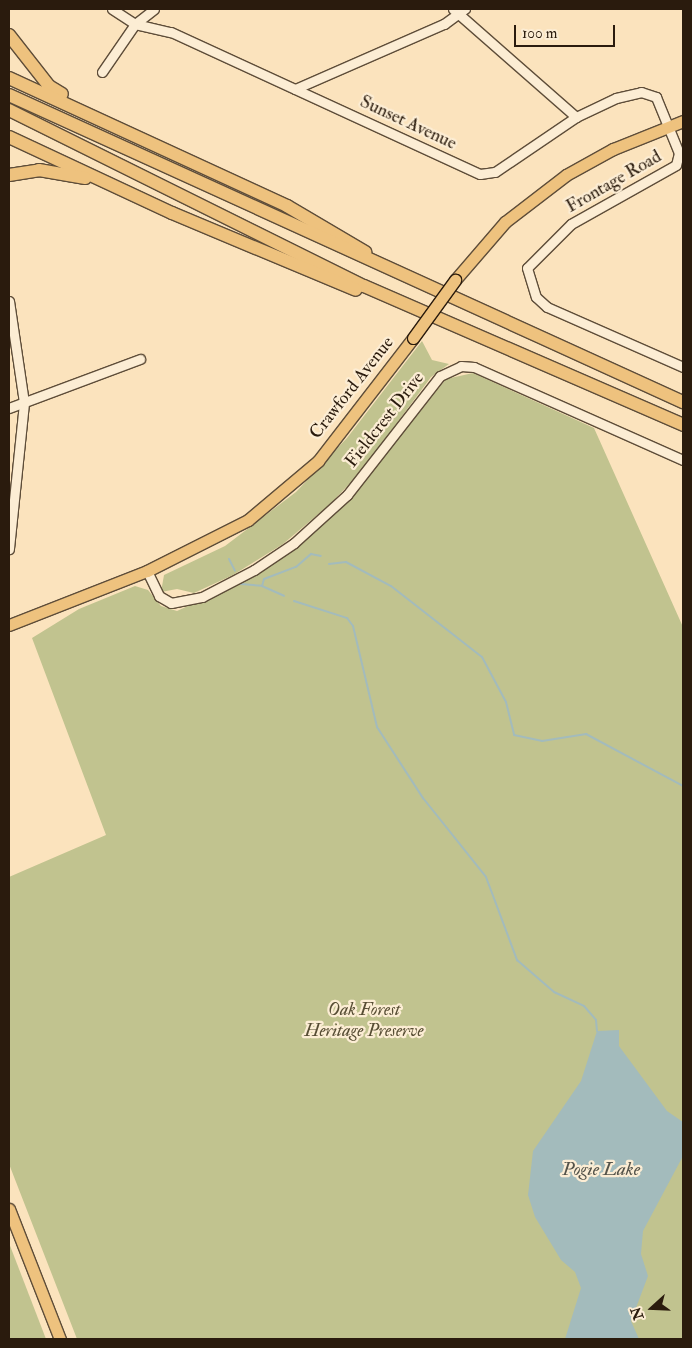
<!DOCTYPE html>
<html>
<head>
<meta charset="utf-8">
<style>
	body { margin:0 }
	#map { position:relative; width:692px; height:1348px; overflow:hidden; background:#fbe3bd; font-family:"IM FELL Double Pica",serif }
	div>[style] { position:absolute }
	.green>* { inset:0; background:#c1c38f }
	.water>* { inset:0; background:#a3bbbc }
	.stream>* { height:2px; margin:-1px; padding:0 1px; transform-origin:1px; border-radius:1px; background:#a3bbbc }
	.roads { filter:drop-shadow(1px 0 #5e4d39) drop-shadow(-1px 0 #5e4d39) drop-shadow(0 1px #5e4d39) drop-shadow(0 -1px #5e4d39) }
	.minor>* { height:9px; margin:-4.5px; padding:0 4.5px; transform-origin:4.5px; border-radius:4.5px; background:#fcedd4 }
	.major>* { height:11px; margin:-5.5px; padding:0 5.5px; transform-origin:5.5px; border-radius:5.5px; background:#eec27e }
	.highway>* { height:12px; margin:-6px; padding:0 6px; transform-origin:6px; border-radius:6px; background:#eec27e }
	.bridges { filter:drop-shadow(1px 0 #2a1b0d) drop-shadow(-1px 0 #2a1b0d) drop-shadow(0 1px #2a1b0d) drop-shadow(0 -1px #2a1b0d) }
	.major-bridge>* { height:11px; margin:-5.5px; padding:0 5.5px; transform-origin:5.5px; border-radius:5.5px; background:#eec27e }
	span { translate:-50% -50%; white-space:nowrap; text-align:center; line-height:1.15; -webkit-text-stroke:4.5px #fcedd4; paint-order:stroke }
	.street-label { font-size:18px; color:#2a1b0d }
	.park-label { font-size:18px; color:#574d34; font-style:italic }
	.water-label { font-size:19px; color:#54534a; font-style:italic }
	.frame { position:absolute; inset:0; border:10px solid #2a1b0d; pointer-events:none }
	.north { position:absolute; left:627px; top:1283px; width:50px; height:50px; -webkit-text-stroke:4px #fcedd4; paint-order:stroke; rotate:250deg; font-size:14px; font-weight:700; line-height:20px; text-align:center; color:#2a1b0d }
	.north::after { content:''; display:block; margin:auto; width:18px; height:22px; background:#2a1b0d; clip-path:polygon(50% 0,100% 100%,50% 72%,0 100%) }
	.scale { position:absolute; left:514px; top:25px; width:101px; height:22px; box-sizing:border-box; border:2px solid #2a1b0d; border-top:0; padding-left:6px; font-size:15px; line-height:18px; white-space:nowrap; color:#2a1b0d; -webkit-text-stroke:4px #fcedd4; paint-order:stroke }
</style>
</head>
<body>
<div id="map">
	<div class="green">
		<div style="clip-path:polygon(422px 341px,432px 360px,449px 364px,431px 377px,359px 474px,329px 505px,283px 544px,233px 575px,194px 593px,177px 589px,161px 592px,164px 575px,225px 546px,296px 492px,347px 438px)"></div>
		<div style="clip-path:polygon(473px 373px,594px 428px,683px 627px,683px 1339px,77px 1339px,9px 1164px,9px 877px,106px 835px,32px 638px,79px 609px,135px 586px,148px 590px,161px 606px,177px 611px,258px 574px,302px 543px,348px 502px,446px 379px)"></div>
		<div style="clip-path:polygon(9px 1243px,46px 1339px,9px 1339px)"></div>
	</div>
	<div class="water">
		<div style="clip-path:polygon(619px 1030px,619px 1046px,667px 1111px,683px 1122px,683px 1156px,643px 1231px,641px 1254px,648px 1276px,631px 1321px,639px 1339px,565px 1339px,581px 1288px,575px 1272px,561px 1260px,535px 1217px,528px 1195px,533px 1151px,581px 1081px,597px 1031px)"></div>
	</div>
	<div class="stream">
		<div style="left:229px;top:559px;width:13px;rotate:63deg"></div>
		<div style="left:329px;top:564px;width:17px;rotate:-7deg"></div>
		<div style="left:346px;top:562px;width:51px;rotate:28.1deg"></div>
		<div style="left:391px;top:586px;width:115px;rotate:38deg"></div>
		<div style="left:482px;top:657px;width:51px;rotate:61.9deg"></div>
		<div style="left:506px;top:702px;width:34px;rotate:76deg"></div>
		<div style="left:514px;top:735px;width:29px;rotate:12deg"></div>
		<div style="left:542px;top:741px;width:45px;rotate:-9deg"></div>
		<div style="left:586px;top:734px;width:110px;rotate:28.2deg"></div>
		<div style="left:241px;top:584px;width:21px;rotate:5deg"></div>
		<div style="left:262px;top:586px;width:24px;rotate:24deg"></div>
		<div style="left:262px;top:586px;width:7px;rotate:-74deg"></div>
		<div style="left:264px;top:579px;width:34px;rotate:-21deg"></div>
		<div style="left:296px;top:567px;width:20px;rotate:-41deg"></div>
		<div style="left:311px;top:554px;width:10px;rotate:11deg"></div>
		<div style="left:294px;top:601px;width:56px;rotate:17.8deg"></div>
		<div style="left:347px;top:618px;width:10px;rotate:53deg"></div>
		<div style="left:353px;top:626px;width:104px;rotate:76.6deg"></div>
		<div style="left:377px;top:727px;width:85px;rotate:57.1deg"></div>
		<div style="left:423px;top:798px;width:101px;rotate:51.4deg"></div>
		<div style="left:486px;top:877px;width:89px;rotate:69.5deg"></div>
		<div style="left:517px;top:960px;width:49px;rotate:40.9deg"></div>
		<div style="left:554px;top:992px;width:33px;rotate:25deg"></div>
		<div style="left:584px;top:1006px;width:18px;rotate:49deg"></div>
		<div style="left:596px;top:1020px;width:11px;rotate:85deg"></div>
	</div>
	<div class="roads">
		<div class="minor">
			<div style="left:112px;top:9px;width:27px;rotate:33deg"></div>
			<div style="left:135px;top:24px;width:37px;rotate:13deg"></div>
			<div style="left:171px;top:32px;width:340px;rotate:24.7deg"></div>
			<div style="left:480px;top:174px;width:15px;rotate:-8deg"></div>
			<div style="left:495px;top:172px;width:98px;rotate:-34.2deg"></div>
			<div style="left:576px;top:117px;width:44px;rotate:-25.4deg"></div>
			<div style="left:616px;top:98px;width:26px;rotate:-13deg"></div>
			<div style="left:641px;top:92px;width:16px;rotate:18deg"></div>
			<div style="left:656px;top:97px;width:61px;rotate:67.7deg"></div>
			<div style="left:679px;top:153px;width:12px;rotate:104deg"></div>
			<div style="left:676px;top:165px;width:120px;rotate:150.7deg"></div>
			<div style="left:571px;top:224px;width:62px;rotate:135deg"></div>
			<div style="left:527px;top:268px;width:30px;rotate:73deg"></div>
			<div style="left:536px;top:297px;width:15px;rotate:42deg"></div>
			<div style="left:547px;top:307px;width:149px;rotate:23.8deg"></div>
			<div style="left:453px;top:9px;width:164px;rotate:41.3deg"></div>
			<div style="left:102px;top:72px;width:58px;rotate:-55.5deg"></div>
			<div style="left:135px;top:24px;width:24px;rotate:-38deg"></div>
			<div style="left:295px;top:89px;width:163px;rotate:-23.6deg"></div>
			<div style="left:444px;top:24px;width:26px;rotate:-36deg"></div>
			<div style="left:9px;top:301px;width:103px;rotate:81.6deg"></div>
			<div style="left:24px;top:403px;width:147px;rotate:95.9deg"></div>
			<div style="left:9px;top:408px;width:140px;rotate:-20.5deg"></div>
			<div style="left:147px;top:571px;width:28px;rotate:64deg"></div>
			<div style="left:159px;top:596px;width:14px;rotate:30deg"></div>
			<div style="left:171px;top:603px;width:32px;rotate:-11deg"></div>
			<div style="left:202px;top:597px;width:59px;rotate:-27.4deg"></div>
			<div style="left:254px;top:570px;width:48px;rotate:-34deg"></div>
			<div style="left:294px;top:543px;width:72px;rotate:-42.2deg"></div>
			<div style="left:347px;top:495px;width:151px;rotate:-52deg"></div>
			<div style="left:440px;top:376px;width:23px;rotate:-25deg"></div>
			<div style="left:461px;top:366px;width:13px;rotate:4deg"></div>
			<div style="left:474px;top:367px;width:229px;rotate:24deg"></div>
		</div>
		<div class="major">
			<div style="left:455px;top:280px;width:77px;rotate:-49.2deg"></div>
			<div style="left:505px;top:222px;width:77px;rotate:-37.6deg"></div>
			<div style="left:566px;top:175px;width:54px;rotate:-29deg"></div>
			<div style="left:613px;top:149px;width:75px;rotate:-21.8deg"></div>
			<div style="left:9px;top:625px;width:148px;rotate:-21.4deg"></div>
			<div style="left:147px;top:571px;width:113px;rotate:-26.8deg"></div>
			<div style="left:248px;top:520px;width:92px;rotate:-40.1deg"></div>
			<div style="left:318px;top:461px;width:155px;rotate:-52.3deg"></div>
			<div style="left:9px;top:1209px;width:140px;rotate:68.6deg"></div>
		</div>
		<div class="highway">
			<div style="left:9px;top:35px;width:65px;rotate:51.9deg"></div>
			<div style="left:49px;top:86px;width:15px;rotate:32deg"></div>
			<div style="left:9px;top:78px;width:306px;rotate:24.7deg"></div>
			<div style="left:287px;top:206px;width:91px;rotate:30.5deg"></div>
			<div style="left:9px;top:95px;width:741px;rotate:24.49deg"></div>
			<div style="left:9px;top:110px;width:396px;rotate:26.4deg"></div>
			<div style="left:364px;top:286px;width:348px;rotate:23.5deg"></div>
			<div style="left:9px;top:137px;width:180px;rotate:25deg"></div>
			<div style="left:172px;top:213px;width:199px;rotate:22.7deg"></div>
			<div style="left:9px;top:175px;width:30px;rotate:-9deg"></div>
			<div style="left:39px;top:170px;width:47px;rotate:9.9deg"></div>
		</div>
	</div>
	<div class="bridges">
		<div class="major-bridge">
			<div style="left:413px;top:338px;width:72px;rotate:-54.1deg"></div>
		</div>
	</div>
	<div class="street-label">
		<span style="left:408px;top:123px;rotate:25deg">Sunset Avenue</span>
		<span style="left:614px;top:182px;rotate:-30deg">Frontage Road</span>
		<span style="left:352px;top:388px;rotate:-52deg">Crawford Avenue</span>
		<span style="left:385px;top:420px;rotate:-52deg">Fieldcrest Drive</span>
	</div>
	<div class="park-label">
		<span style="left:364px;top:1021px">Oak Forest<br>Heritage Preserve</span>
	</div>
	<div class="water-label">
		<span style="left:601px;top:1170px">Pogie Lake</span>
	</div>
	<div class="frame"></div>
	<div class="north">N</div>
	<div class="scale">100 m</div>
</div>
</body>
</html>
